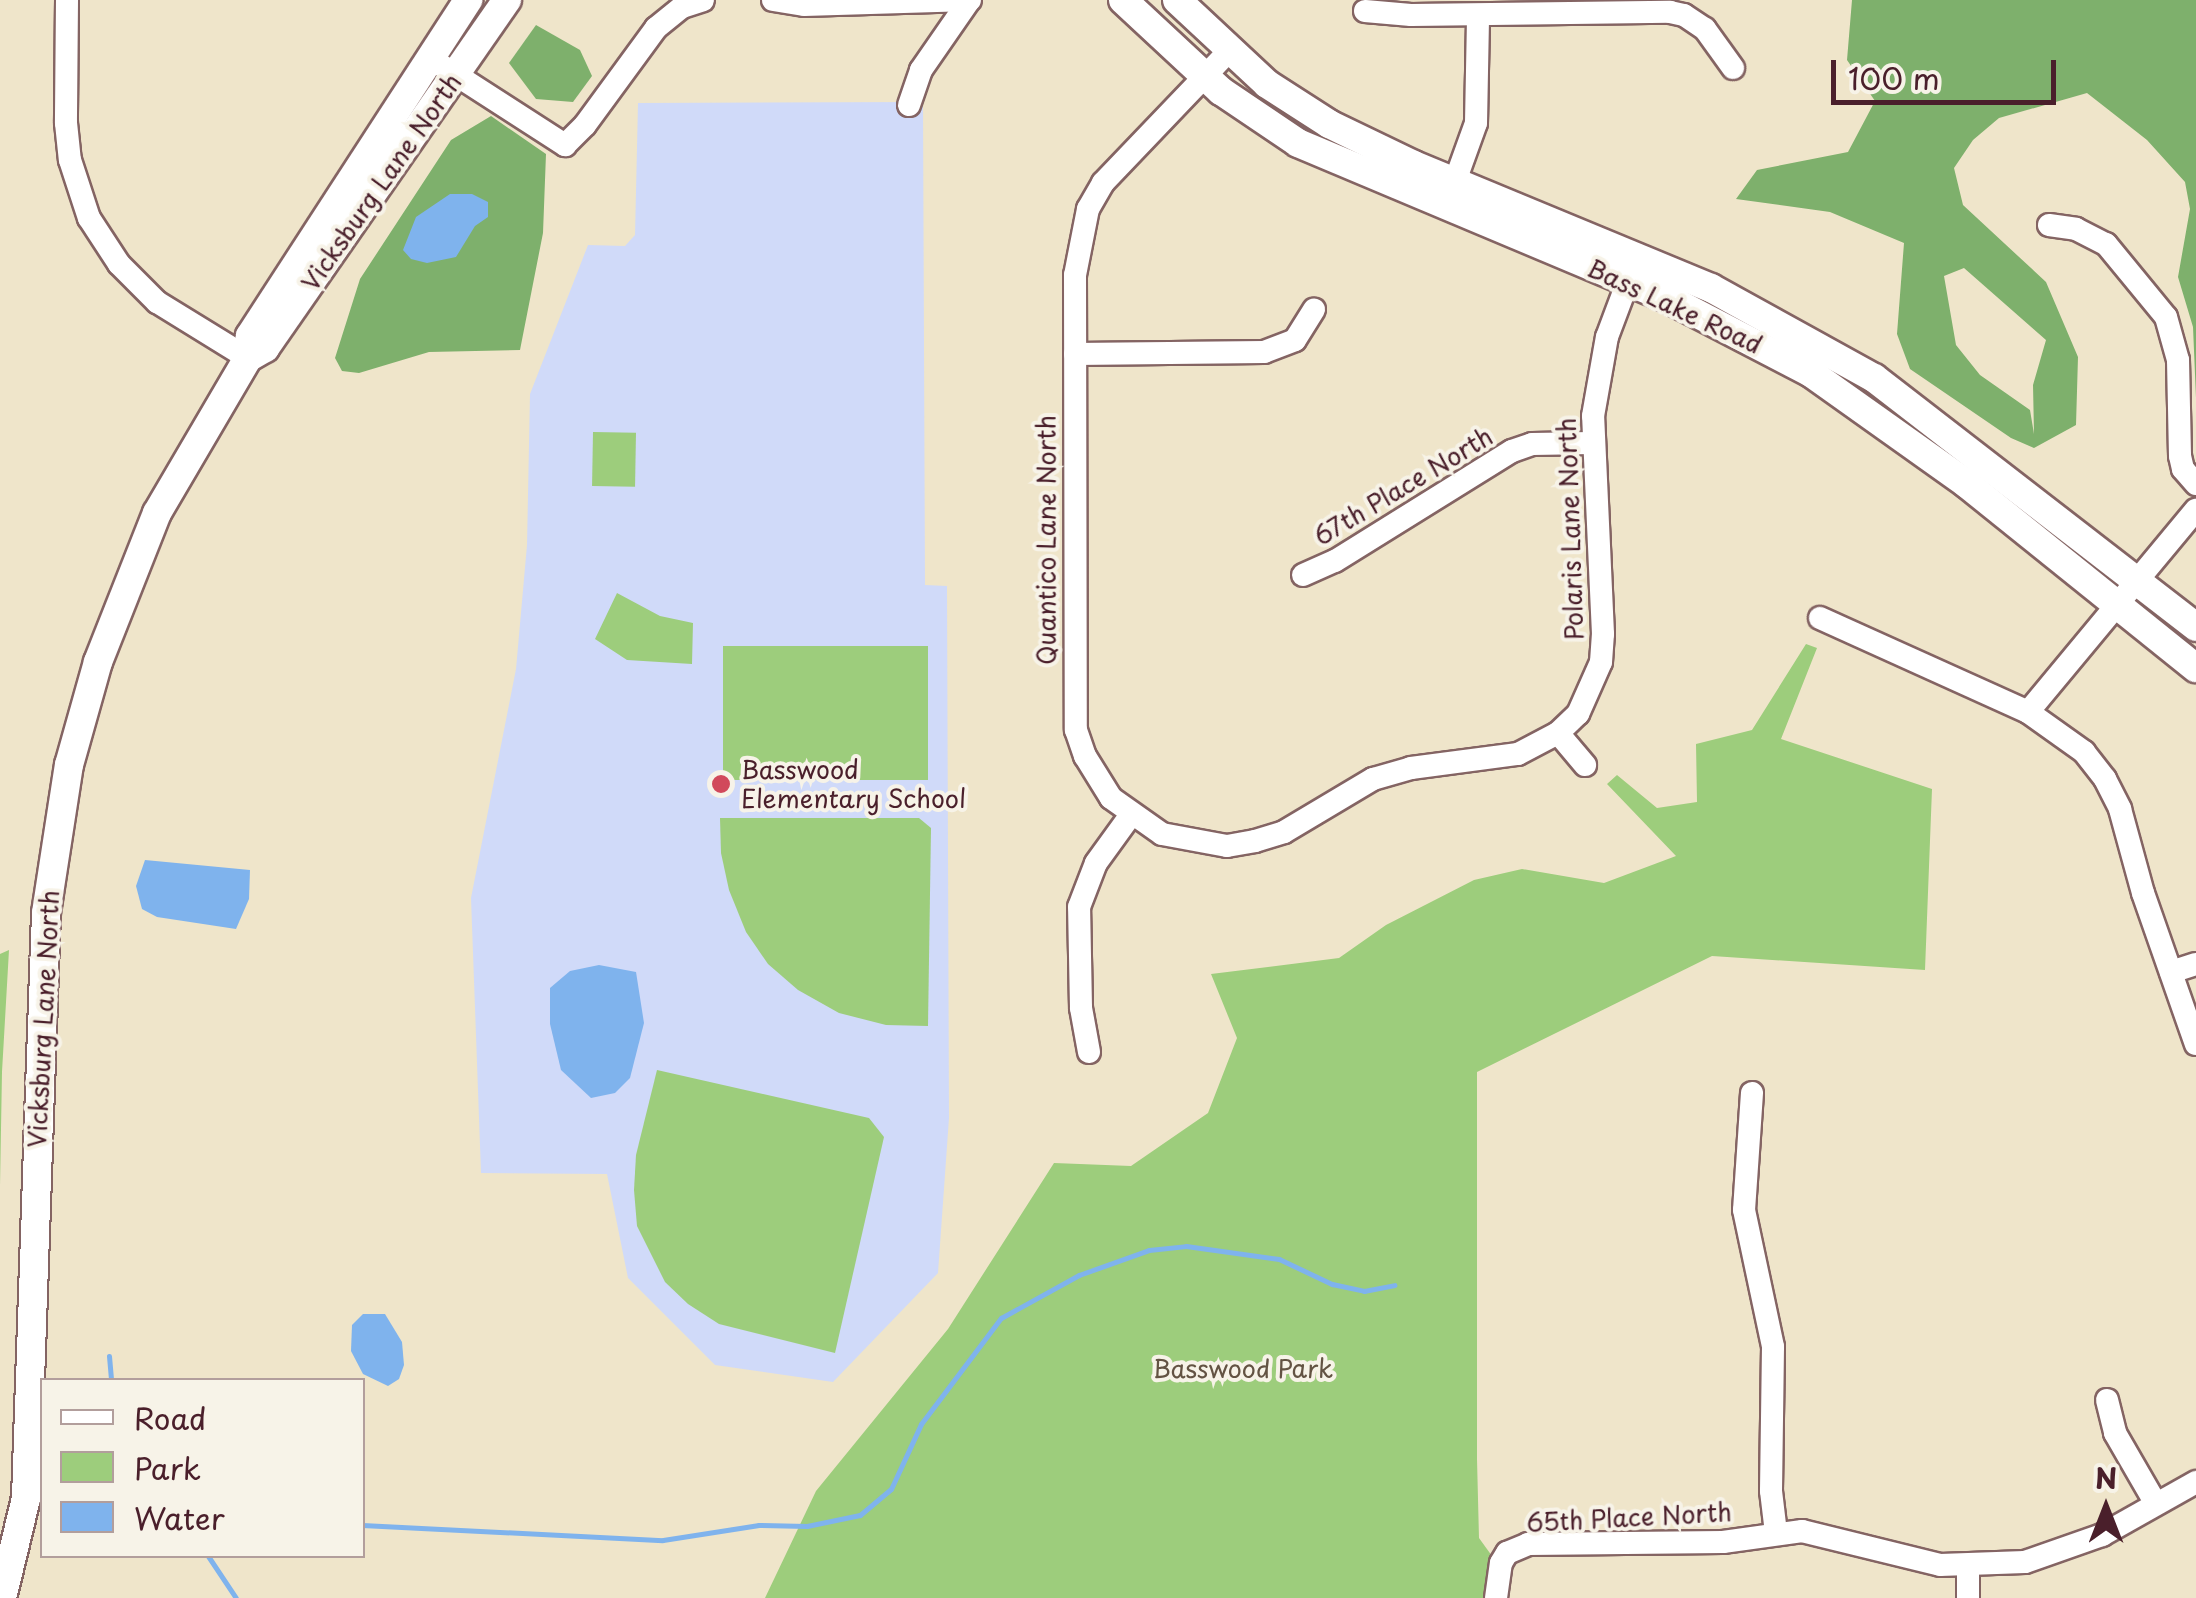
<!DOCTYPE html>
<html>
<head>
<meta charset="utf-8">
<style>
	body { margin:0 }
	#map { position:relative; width:2196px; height:1598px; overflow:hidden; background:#efe5ca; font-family:"Playpen Sans",sans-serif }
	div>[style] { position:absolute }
	.built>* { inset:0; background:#d0daf9 }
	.green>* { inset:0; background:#9dcd7c; transform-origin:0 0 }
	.forest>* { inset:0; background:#7eb06c }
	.water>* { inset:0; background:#7fb3ed }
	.stream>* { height:5px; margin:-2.5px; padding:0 2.5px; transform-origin:2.5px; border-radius:2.5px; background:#7fb3ed }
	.roads { filter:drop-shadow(2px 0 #846463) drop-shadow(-2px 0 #846463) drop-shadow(0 2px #846463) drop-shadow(0 -2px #846463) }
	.minor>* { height:22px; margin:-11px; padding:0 11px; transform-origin:11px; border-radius:11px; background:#fff }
	.major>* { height:28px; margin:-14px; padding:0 14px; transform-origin:14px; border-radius:14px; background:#fff }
	.dots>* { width:28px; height:28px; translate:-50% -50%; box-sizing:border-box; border:5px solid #f7f3e8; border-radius:50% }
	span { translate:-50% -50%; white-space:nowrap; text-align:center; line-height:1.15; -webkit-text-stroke:8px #f7f3e8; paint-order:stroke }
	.street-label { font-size:25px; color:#4a1f2b }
	.poi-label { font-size:25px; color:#4a1f2b }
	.left { translate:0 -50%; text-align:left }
	.park-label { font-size:25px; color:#635343 }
	.legend { position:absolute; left:40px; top:1378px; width:325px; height:180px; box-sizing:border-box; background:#f7f3e8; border:2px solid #b29e9c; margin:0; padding:12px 18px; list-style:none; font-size:30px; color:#4a1f2b }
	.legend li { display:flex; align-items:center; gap:20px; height:50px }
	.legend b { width:50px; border:2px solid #b29e9c }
	.north { position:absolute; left:2056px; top:1458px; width:100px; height:100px; -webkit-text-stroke:8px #f7f3e8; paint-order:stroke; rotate:0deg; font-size:28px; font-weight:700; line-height:40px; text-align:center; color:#4a1f2b }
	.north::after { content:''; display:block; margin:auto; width:35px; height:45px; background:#4a1f2b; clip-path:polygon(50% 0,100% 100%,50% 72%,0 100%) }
	.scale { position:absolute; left:1831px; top:60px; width:225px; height:45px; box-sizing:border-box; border:5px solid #4a1f2b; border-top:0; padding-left:12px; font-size:30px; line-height:35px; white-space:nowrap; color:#4a1f2b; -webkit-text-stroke:8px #f7f3e8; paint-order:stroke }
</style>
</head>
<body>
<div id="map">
	<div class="built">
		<div style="clip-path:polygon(923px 102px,925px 585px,947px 586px,949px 1118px,938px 1273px,833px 1382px,715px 1365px,628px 1278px,607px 1174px,481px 1173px,471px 898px,516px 669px,527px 545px,530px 394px,588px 245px,625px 246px,635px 235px,638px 103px)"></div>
	</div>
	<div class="green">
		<div style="left:593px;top:432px;width:43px;height:54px;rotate:1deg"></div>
		<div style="clip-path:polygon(617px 593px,660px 616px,693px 623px,692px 664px,627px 660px,595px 639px)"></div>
		<div style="clip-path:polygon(1806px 644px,1817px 648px,1781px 739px,1932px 789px,1925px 970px,1712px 956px,1477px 1072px,1477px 1459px,1479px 1538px,1492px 1556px,1484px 1598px,765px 1598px,816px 1491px,948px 1329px,1054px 1163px,1131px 1166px,1208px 1113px,1237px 1038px,1211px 974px,1339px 958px,1386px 925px,1474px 880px,1522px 869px,1604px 883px,1676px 856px,1607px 784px,1617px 775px,1657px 808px,1697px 802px,1696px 744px,1752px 730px)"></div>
		<div style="left:928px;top:646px;width:134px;height:205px;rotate:90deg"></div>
		<div style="clip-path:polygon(720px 818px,919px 818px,931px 828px,928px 1026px,886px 1025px,839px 1013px,798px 990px,768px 964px,746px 932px,729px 890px,721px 853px)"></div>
		<div style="clip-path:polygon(9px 950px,2px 1072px,0 1186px,0 954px)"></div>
		<div style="clip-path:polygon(657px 1070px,869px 1118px,884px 1137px,835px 1353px,719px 1324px,688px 1304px,665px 1282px,637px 1226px,634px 1190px,636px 1155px)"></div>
	</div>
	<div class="forest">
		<div style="clip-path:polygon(evenodd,1852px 0,2196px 0,2196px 398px,2193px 327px,2178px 277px,2190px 209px,2185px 182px,2147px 140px,2087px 93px,1999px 118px,1973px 140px,1954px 168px,1963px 205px,2046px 282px,2078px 357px,2076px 425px,2034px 448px,2011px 438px,1910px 369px,1897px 334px,1904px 243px,1830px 212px,1736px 199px,1757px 170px,1848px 152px,1875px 101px,1847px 60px,1852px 0,1964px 268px,2046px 340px,2033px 385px,2034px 434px,2030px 410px,1980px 375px,1956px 345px,1944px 276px,1964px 268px)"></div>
		<div style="clip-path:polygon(536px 25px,580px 50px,592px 76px,573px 102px,536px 99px,509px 63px)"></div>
		<div style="clip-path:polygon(491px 116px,546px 154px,543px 233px,520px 350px,429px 352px,359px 373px,342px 371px,335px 358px,360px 279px,451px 140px)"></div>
	</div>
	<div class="water">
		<div style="clip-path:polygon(450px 194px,472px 194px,488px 202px,488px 217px,475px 226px,456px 257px,427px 263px,411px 259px,403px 250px,416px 217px)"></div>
		<div style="clip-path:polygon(145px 860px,250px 870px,249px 899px,236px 929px,157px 917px,142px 909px,136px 886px)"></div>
		<div style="clip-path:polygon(599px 965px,636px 972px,644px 1023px,630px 1078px,615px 1093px,591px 1098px,561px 1070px,550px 1024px,550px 988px,570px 971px)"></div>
		<div style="clip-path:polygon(363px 1314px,385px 1314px,402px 1342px,404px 1365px,399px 1379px,388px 1386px,363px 1374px,351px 1351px,352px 1325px)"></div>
	</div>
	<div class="stream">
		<div style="left:109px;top:1356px;width:24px;rotate:85deg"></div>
		<div style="left:362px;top:1525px;width:301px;rotate:2.9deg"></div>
		<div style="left:663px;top:1540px;width:97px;rotate:-8.9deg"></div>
		<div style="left:759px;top:1525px;width:48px;rotate:1.2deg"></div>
		<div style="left:807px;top:1526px;width:54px;rotate:-11.7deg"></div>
		<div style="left:860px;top:1515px;width:40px;rotate:-40deg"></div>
		<div style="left:891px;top:1489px;width:72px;rotate:-65.2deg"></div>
		<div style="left:921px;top:1424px;width:133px;rotate:-53deg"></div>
		<div style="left:1001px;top:1318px;width:89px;rotate:-28.9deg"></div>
		<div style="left:1079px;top:1275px;width:74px;rotate:-19.7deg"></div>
		<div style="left:1149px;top:1250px;width:37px;rotate:-6deg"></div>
		<div style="left:1186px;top:1246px;width:94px;rotate:8deg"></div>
		<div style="left:1279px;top:1259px;width:59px;rotate:25.3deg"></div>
		<div style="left:1332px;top:1284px;width:33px;rotate:12deg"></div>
		<div style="left:1364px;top:1291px;width:31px;rotate:-11deg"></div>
		<div style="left:208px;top:1556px;width:50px;rotate:56.3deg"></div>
	</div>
	<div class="roads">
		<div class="minor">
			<div style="left:67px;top:0;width:123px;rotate:90.5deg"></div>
			<div style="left:66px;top:123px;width:37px;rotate:84deg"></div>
			<div style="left:70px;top:160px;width:61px;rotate:71.9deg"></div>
			<div style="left:89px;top:218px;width:55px;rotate:56.9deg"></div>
			<div style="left:119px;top:264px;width:54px;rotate:45deg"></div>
			<div style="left:157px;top:302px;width:107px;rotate:31.6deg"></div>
			<div style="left:773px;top:0;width:31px;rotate:9deg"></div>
			<div style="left:804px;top:5px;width:166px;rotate:-1.7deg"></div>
			<div style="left:1365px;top:11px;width:46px;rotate:5deg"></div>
			<div style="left:1411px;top:15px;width:259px;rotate:-0.7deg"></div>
			<div style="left:1670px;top:12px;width:14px;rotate:12deg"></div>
			<div style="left:1684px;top:15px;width:25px;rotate:34deg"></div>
			<div style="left:1705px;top:29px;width:48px;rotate:54.3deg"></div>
			<div style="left:1228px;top:52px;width:181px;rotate:133.7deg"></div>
			<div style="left:1103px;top:183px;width:30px;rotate:120deg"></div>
			<div style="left:1088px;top:209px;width:67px;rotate:101.1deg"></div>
			<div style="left:1075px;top:275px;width:455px;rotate:89.9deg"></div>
			<div style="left:1076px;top:730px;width:28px;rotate:71deg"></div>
			<div style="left:1085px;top:756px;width:49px;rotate:58.2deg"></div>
			<div style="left:1111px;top:798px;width:62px;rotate:35.2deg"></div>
			<div style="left:1162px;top:834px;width:66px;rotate:10.5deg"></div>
			<div style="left:1227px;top:846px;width:28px;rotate:-10deg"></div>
			<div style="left:1255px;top:841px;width:30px;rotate:-17deg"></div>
			<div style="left:1284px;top:832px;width:104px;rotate:-30.8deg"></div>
			<div style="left:1373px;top:779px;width:40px;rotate:-16deg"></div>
			<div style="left:1411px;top:768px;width:108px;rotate:-7.5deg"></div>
			<div style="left:1518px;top:754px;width:45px;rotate:-27.7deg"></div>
			<div style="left:1558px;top:733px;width:28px;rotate:-44deg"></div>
			<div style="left:1578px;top:714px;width:57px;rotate:-66.1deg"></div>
			<div style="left:1601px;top:662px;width:28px;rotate:-86deg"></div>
			<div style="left:1603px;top:634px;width:218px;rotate:-92.6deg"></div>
			<div style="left:1593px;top:416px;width:80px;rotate:-80deg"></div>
			<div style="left:1607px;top:337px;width:74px;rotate:-69.4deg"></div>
			<div style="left:430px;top:58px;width:161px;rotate:32.8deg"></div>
			<div style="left:565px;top:145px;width:28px;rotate:-45deg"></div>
			<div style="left:585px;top:125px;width:120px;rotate:-53.8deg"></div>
			<div style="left:656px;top:28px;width:33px;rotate:-39deg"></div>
			<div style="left:682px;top:7px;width:22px;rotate:-18deg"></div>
			<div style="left:909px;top:105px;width:37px;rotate:-71deg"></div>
			<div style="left:921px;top:70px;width:83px;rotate:-55.3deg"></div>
			<div style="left:1449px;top:198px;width:80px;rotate:-70.2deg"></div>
			<div style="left:1476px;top:123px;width:108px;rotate:-88.9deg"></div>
			<div style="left:2049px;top:225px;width:27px;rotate:8deg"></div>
			<div style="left:2076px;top:229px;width:34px;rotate:27deg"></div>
			<div style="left:2106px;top:244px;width:94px;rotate:50.6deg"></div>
			<div style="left:2166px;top:317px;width:45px;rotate:74.4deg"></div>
			<div style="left:2178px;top:360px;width:96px;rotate:88.8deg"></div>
			<div style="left:2180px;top:456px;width:13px;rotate:77deg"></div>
			<div style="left:2183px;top:469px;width:20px;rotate:49deg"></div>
			<div style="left:1075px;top:354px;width:189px;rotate:-0.6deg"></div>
			<div style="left:1264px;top:352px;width:33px;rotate:-21deg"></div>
			<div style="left:1295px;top:340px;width:36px;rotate:-58deg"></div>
			<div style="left:1303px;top:575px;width:35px;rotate:-24deg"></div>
			<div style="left:1335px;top:561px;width:208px;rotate:-31.9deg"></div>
			<div style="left:1512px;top:451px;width:21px;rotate:-19deg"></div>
			<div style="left:1532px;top:444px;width:60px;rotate:-1deg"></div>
			<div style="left:1820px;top:618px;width:228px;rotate:24.3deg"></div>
			<div style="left:2028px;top:712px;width:69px;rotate:35.5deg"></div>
			<div style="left:2084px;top:752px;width:34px;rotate:52deg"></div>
			<div style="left:2105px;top:779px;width:34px;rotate:63deg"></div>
			<div style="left:2120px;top:809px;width:87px;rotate:74.7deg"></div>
			<div style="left:2143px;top:893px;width:160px;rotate:70.7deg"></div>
			<div style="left:2028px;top:712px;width:263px;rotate:-50.3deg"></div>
			<div style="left:1558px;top:733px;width:42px;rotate:49.8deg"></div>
			<div style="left:2171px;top:972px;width:26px;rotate:-18deg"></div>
			<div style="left:1089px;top:1052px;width:45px;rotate:-100.3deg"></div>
			<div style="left:1081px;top:1008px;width:101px;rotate:-91.1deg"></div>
			<div style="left:1079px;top:907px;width:47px;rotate:-68.9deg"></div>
			<div style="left:1096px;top:863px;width:58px;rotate:-54.1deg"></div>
			<div style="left:1752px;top:1093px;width:117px;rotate:93.9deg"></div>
			<div style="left:1744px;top:1210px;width:140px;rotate:78deg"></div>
			<div style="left:1773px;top:1347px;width:144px;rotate:90.8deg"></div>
			<div style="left:1771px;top:1491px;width:42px;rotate:83.2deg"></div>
			<div style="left:2107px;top:1400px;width:34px;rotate:76deg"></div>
			<div style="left:2115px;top:1433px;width:82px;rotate:60deg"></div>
			<div style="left:1496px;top:1598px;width:35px;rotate:-82deg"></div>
			<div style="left:1501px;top:1563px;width:12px;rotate:-59deg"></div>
			<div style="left:1507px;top:1553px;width:23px;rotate:-23deg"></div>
			<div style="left:1528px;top:1544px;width:195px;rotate:-0.6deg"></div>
			<div style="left:1723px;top:1542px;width:80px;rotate:-7.9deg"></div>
			<div style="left:1802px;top:1531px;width:142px;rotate:13.8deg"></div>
			<div style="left:1940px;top:1565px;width:85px;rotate:-2deg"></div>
			<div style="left:2025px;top:1562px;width:82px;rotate:-19.3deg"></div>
			<div style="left:2102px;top:1535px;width:108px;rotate:-29.4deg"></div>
			<div style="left:1968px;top:1598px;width:31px;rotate:-90deg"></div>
		</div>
		<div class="major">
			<div style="left:1123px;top:0;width:134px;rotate:42.9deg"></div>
			<div style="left:1221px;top:91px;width:93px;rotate:34deg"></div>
			<div style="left:1298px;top:143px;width:398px;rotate:22.8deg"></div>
			<div style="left:1665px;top:297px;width:165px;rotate:27.5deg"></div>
			<div style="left:1811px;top:373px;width:191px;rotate:35.4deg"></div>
			<div style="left:1967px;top:484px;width:294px;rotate:38.8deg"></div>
			<div style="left:1177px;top:0;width:123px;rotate:43deg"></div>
			<div style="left:1267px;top:84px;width:74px;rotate:32.8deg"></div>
			<div style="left:1329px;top:124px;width:94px;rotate:25.8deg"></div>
			<div style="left:1414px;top:165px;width:321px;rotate:22.5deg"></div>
			<div style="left:1711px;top:288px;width:186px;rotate:28.9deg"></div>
			<div style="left:1874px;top:378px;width:407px;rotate:37.7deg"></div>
			<div style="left:248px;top:358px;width:22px;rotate:-85deg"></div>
			<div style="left:250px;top:336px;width:401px;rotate:-57deg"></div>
			<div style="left:2px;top:1598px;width:103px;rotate:-76.5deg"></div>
			<div style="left:26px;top:1498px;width:585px;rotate:-88.04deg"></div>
			<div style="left:46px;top:913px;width:150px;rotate:-81.2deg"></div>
			<div style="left:69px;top:765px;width:107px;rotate:-74.3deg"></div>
			<div style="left:98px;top:662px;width:160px;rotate:-68.4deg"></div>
			<div style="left:157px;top:513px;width:180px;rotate:-59.6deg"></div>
			<div style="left:248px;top:358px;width:20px;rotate:-30deg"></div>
			<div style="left:265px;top:348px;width:424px;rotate:-55.2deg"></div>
		</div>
	</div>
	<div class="dots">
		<div style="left:721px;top:784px;background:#d1495b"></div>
	</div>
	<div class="street-label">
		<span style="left:381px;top:182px;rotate:-55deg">Vicksburg Lane North</span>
		<span style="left:1675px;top:306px;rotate:25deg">Bass Lake Road</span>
		<span style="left:1403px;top:486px;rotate:-31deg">67th Place North</span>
		<span style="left:1570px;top:529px;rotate:-92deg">Polaris Lane North</span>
		<span style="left:1046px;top:540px;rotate:-90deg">Quantico Lane North</span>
		<span style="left:43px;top:1019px;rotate:-87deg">Vicksburg Lane North</span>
		<span style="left:1629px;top:1517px;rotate:-3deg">65th Place North</span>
	</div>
	<div class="poi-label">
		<span class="left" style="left:741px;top:784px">Basswood<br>Elementary School</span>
	</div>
	<div class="park-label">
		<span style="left:1243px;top:1368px">Basswood Park</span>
	</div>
	<ul class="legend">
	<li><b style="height:12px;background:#fff"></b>Road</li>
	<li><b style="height:28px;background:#9dcd7c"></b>Park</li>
	<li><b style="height:28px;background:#7fb3ed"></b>Water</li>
	</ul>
	<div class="north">N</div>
	<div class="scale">100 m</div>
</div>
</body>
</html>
